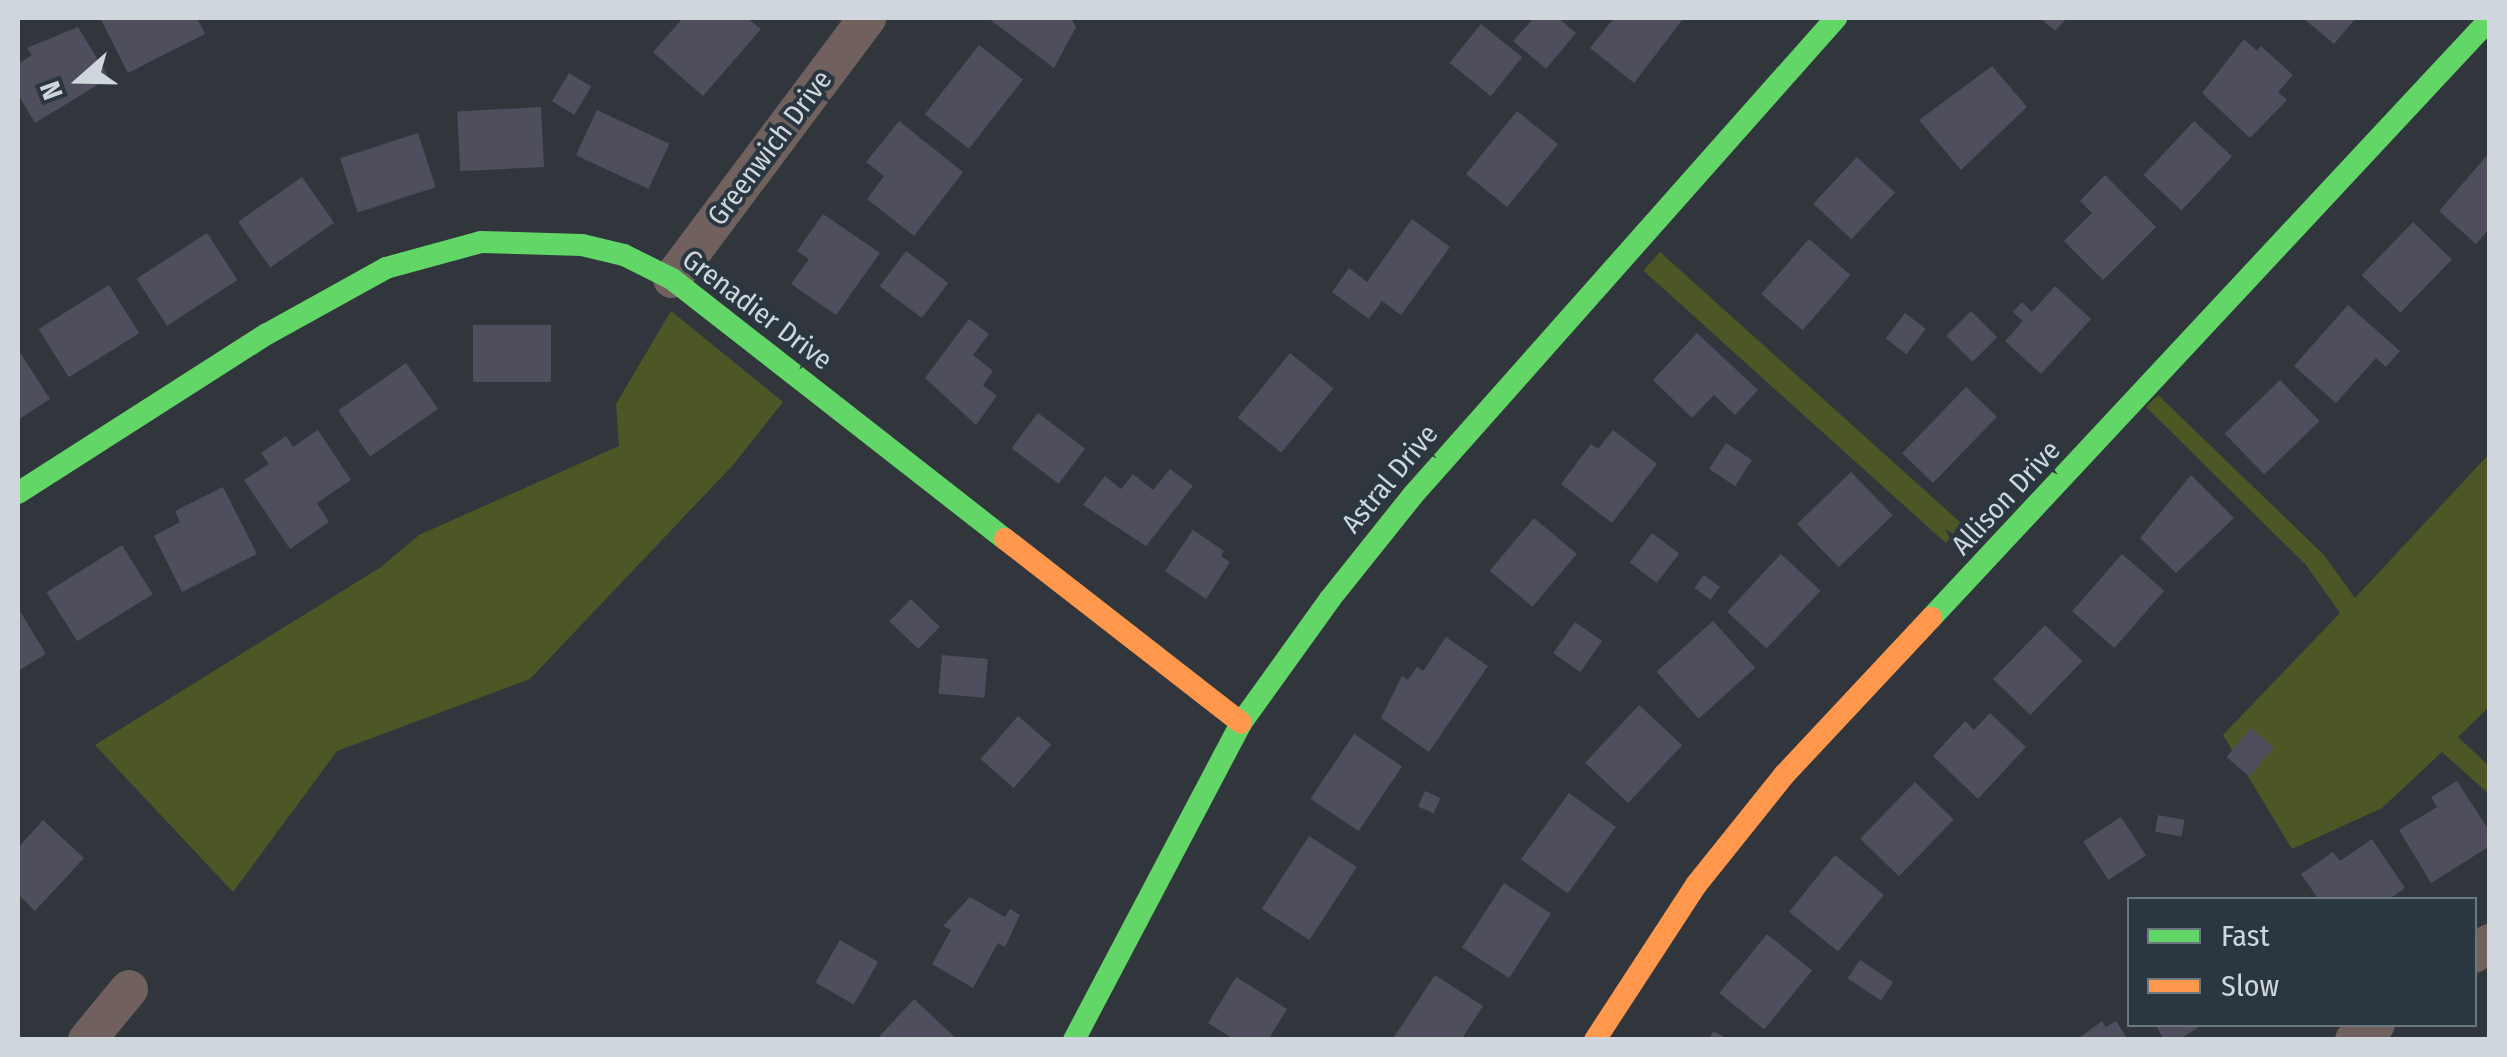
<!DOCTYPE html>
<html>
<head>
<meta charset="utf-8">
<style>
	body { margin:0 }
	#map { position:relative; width:2507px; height:1057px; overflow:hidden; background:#30363b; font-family:"Fira Sans Condensed",sans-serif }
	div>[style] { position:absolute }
	.green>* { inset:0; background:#4d5726; transform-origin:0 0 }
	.building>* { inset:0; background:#4e4e5d; transform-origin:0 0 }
	.street>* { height:38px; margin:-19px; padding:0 19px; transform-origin:19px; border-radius:19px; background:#70615f }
	.fast>* { height:22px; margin:-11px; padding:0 11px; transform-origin:11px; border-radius:11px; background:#63d668 }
	.slow>* { height:22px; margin:-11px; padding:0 11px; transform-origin:11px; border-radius:11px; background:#ff974d }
	span { translate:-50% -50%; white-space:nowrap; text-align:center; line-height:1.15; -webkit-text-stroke:8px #2b3740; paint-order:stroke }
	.street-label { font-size:28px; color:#cfd6dc }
	.frame { position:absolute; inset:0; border:20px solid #cfd6dc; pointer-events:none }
	.legend { position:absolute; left:2127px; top:897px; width:350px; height:130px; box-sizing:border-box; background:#2b3740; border:2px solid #6d777e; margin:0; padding:12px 18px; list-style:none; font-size:30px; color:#cfd6dc }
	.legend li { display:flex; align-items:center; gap:20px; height:50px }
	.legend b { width:50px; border:2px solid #6d777e }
	.north { position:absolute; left:30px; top:30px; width:100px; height:100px; -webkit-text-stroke:8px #2b3740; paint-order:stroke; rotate:250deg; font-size:28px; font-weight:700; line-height:40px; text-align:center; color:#cfd6dc }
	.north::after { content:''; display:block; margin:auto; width:35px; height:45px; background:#cfd6dc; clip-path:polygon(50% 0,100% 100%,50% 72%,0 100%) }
</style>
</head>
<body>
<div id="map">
	<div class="green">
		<div style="left:1660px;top:252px;width:407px;height:25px;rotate:42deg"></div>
		<div style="clip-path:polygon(671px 311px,783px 402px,733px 465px,530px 679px,337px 751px,233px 892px,95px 745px,381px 567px,419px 535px,619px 446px,616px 404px)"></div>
		<div style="clip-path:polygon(2158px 395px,2324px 555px,2355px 598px,2489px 454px,2489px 707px,2458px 737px,2489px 766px,2489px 794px,2442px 752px,2382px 808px,2292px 849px,2223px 735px,2340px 613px,2306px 565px,2146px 407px)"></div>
	</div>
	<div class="building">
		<div style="clip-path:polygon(100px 18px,197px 18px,205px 34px,128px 73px)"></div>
		<div style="clip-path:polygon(683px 18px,747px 18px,761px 29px,703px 96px,653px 52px)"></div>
		<div style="clip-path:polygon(988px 18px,1071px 18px,1076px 27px,1054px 68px)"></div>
		<div style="clip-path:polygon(1534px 18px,1558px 18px,1576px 33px,1546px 69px,1513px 41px)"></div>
		<div style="clip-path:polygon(1614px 18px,1680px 18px,1683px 19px,1634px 83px,1590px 48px)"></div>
		<div style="clip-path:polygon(2040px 18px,2067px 18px,2055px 31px)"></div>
		<div style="clip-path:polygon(2303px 18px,2356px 18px,2334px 44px)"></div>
		<div style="left:1481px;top:24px;width:53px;height:50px;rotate:39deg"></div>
		<div style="clip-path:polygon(78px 27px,109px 78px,35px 123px,18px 94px,18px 64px,32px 55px,27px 48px)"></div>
		<div style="clip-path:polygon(2244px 39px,2257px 51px,2261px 46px,2293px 75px,2278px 92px,2287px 100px,2250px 138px,2202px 93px)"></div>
		<div style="left:979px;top:45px;width:56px;height:88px;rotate:38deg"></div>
		<div style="clip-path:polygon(1992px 66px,2027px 107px,1961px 170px,1919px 120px)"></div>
		<div style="left:569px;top:73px;width:26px;height:33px;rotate:31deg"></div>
		<div style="left:541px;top:107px;width:60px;height:84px;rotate:87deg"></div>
		<div style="left:597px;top:110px;width:80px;height:50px;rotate:25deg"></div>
		<div style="left:1517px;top:111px;width:53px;height:81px;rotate:39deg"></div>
		<div style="clip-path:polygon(899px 121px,963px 172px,914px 236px,867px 199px,884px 176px,866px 162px)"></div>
		<div style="left:2194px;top:121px;width:52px;height:74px;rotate:43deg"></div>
		<div style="left:418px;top:133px;width:57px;height:82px;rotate:72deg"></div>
		<div style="clip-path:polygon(2490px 152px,2490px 228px,2476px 244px,2439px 211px)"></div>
		<div style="left:1857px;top:157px;width:52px;height:64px;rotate:43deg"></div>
		<div style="clip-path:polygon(2105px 175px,2156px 227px,2103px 280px,2064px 241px,2092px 213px,2080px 201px)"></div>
		<div style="left:302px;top:177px;width:56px;height:78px;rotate:55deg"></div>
		<div style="clip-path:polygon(823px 214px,880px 253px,836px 315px,791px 284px,809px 259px,797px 251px)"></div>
		<div style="clip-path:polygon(1412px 219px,1450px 247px,1401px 315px,1382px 301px,1369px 319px,1332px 292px,1349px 268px,1367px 282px)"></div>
		<div style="left:2413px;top:222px;width:54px;height:74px;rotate:44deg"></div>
		<div style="left:207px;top:233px;width:56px;height:84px;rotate:57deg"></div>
		<div style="left:1809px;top:239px;width:55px;height:73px;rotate:41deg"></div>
		<div style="left:906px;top:251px;width:53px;height:44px;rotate:37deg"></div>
		<div style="left:109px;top:285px;width:57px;height:83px;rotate:58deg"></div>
		<div style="clip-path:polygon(2055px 286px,2091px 319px,2041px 374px,2005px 341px,2023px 321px,2013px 312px,2022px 302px,2032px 312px)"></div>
		<div style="clip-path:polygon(2348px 305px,2400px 351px,2386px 367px,2376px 358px,2336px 403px,2294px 366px)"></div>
		<div style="left:1971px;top:311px;width:37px;height:35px;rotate:45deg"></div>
		<div style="left:1905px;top:313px;width:26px;height:32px;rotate:37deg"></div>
		<div style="clip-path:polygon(969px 319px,989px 334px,973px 355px,993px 371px,983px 385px,997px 396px,976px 425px,925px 378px)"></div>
		<div style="left:473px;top:325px;width:78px;height:57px"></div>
		<div style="clip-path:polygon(1697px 333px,1758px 390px,1735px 415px,1714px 395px,1692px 418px,1653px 380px)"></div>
		<div style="left:1290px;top:353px;width:56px;height:83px;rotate:39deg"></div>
		<div style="clip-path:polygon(21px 354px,50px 399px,18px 420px,18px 356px)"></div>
		<div style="left:406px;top:363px;width:56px;height:83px;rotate:55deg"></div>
		<div style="left:2280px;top:380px;width:57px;height:77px;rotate:46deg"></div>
		<div style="left:1966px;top:387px;width:43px;height:92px;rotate:44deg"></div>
		<div style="left:1038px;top:413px;width:59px;height:44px;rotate:37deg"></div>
		<div style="clip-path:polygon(318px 430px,351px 480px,317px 503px,329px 522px,290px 549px,244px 480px,269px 464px,261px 453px,286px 436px,293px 447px)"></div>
		<div style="clip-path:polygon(1613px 430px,1657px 464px,1612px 523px,1561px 484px,1591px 444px,1598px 449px)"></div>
		<div style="left:1726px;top:443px;width:31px;height:31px;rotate:33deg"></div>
		<div style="clip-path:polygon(1170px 469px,1193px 486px,1146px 546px,1083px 505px,1105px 476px,1121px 489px,1133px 474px,1153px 490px)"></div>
		<div style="left:1851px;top:472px;width:60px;height:75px;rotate:46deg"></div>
		<div style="clip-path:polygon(2191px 475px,2234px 518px,2176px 573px,2140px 538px)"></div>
		<div style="clip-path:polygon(223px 487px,257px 554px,182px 592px,154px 536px,180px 522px,175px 511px)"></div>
		<div style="left:1534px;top:518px;width:56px;height:69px;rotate:40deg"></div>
		<div style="clip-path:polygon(1193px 530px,1224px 551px,1221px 556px,1230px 562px,1206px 599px,1165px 571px)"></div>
		<div style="left:1652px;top:533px;width:34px;height:37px;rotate:37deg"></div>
		<div style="left:122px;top:545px;width:58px;height:89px;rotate:58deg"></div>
		<div style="left:1781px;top:554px;width:54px;height:79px;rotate:43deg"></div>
		<div style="left:2122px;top:554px;width:56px;height:76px;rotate:41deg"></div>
		<div style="left:1704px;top:575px;width:20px;height:16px;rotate:37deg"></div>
		<div style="left:911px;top:599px;width:40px;height:31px;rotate:44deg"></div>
		<div style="clip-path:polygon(18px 608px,46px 654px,18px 671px)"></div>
		<div style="left:1713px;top:621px;width:63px;height:76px;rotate:48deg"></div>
		<div style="left:1575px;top:622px;width:33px;height:38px;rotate:35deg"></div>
		<div style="left:2045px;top:625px;width:52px;height:75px;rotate:44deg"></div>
		<div style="clip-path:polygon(1446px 637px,1488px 666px,1429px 752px,1381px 718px,1402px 676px,1408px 680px,1417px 667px,1423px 671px)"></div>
		<div style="left:942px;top:655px;width:46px;height:39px;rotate:5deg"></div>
		<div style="left:1639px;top:705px;width:59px;height:79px;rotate:43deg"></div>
		<div style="clip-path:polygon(1990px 713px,2026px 747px,1978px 799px,1933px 756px,1965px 721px,1974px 730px)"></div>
		<div style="left:1018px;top:716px;width:44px;height:57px;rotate:41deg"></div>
		<div style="left:2251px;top:728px;width:30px;height:38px;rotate:40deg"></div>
		<div style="left:1354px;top:734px;width:58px;height:78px;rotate:34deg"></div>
		<div style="clip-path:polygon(2457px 781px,2490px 832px,2490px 846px,2431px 883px,2399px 830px,2437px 807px,2431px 797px)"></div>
		<div style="left:1915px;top:782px;width:54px;height:79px;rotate:44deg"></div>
		<div style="left:1425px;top:791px;width:17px;height:17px;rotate:24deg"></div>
		<div style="left:1569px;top:793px;width:58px;height:82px;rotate:36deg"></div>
		<div style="left:2158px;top:815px;width:27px;height:17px;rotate:10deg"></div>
		<div style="left:2121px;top:817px;width:46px;height:45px;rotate:57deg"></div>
		<div style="clip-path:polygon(43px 820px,84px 858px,35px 911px,18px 894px,18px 848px)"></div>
		<div style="left:1309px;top:836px;width:57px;height:87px;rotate:33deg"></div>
		<div style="clip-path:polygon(2372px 839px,2405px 888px,2388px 900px,2319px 900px,2301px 874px,2333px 852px,2340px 861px)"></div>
		<div style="left:1835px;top:855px;width:63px;height:73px;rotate:39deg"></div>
		<div style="left:1504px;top:883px;width:56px;height:77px;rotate:33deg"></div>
		<div style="clip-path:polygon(970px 897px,1005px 917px,1010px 909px,1020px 915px,1005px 947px,998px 943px,973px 988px,932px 964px,951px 930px,943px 926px)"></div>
		<div style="left:1767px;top:934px;width:58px;height:76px;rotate:39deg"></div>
		<div style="left:840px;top:940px;width:44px;height:49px;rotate:30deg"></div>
		<div style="left:1860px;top:960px;width:40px;height:22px;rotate:34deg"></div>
		<div style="clip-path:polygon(1435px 975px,1483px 1006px,1461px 1040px,1392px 1040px)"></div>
		<div style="clip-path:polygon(1236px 977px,1287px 1009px,1268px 1040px,1235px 1040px,1208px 1023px)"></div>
		<div style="clip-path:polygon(914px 999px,958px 1040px,876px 1040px)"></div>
		<div style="clip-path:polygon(2102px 1021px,2106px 1027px,2116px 1021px,2128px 1040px,2076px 1040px)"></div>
		<div style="clip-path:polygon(2155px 1024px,2204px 1024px,2178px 1040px,2164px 1040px)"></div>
		<div style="clip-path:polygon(1713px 1031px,1730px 1040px,1709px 1040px)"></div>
	</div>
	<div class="street">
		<div style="left:672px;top:279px;width:326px;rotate:-53.2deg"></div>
		<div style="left:2474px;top:954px;width:19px;rotate:-35deg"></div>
		<div style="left:87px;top:1040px;width:66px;rotate:-50.5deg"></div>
		<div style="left:2354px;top:1040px;width:27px;rotate:-36deg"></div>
	</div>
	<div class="fast">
		<div style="left:18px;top:493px;width:295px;rotate:-32.6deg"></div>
		<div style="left:267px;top:334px;width:136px;rotate:-29deg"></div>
		<div style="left:386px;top:268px;width:98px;rotate:-15.3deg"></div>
		<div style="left:481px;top:242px;width:101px;rotate:1.7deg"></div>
		<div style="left:582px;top:245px;width:43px;rotate:13.4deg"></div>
		<div style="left:624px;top:255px;width:54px;rotate:26.6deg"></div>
		<div style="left:672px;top:279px;width:422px;rotate:38deg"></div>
		<div style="left:1931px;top:618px;width:819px;rotate:-46.98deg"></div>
		<div style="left:1074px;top:1040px;width:358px;rotate:-62.2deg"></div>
		<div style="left:1241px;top:723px;width:153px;rotate:-54.3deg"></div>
		<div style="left:1330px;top:599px;width:133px;rotate:-51.4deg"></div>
		<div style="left:1413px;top:495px;width:638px;rotate:-48.43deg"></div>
	</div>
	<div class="slow">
		<div style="left:1005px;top:539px;width:299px;rotate:37.9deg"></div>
		<div style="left:1595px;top:1040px;width:185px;rotate:-56.9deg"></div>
		<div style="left:1696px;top:885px;width:142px;rotate:-51.3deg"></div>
		<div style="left:1785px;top:774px;width:214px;rotate:-46.9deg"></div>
	</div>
	<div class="street-label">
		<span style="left:770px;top:148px;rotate:-53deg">Greenwich Drive</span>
		<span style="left:757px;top:310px;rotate:37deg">Grenadier Drive</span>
		<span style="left:1390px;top:479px;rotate:-50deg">Astral Drive</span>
		<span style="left:2006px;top:498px;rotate:-47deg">Allison Drive</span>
	</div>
	<div class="frame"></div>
	<ul class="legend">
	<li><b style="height:12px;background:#63d668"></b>Fast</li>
	<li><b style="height:12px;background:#ff974d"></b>Slow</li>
	</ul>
	<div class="north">N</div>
</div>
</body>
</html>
